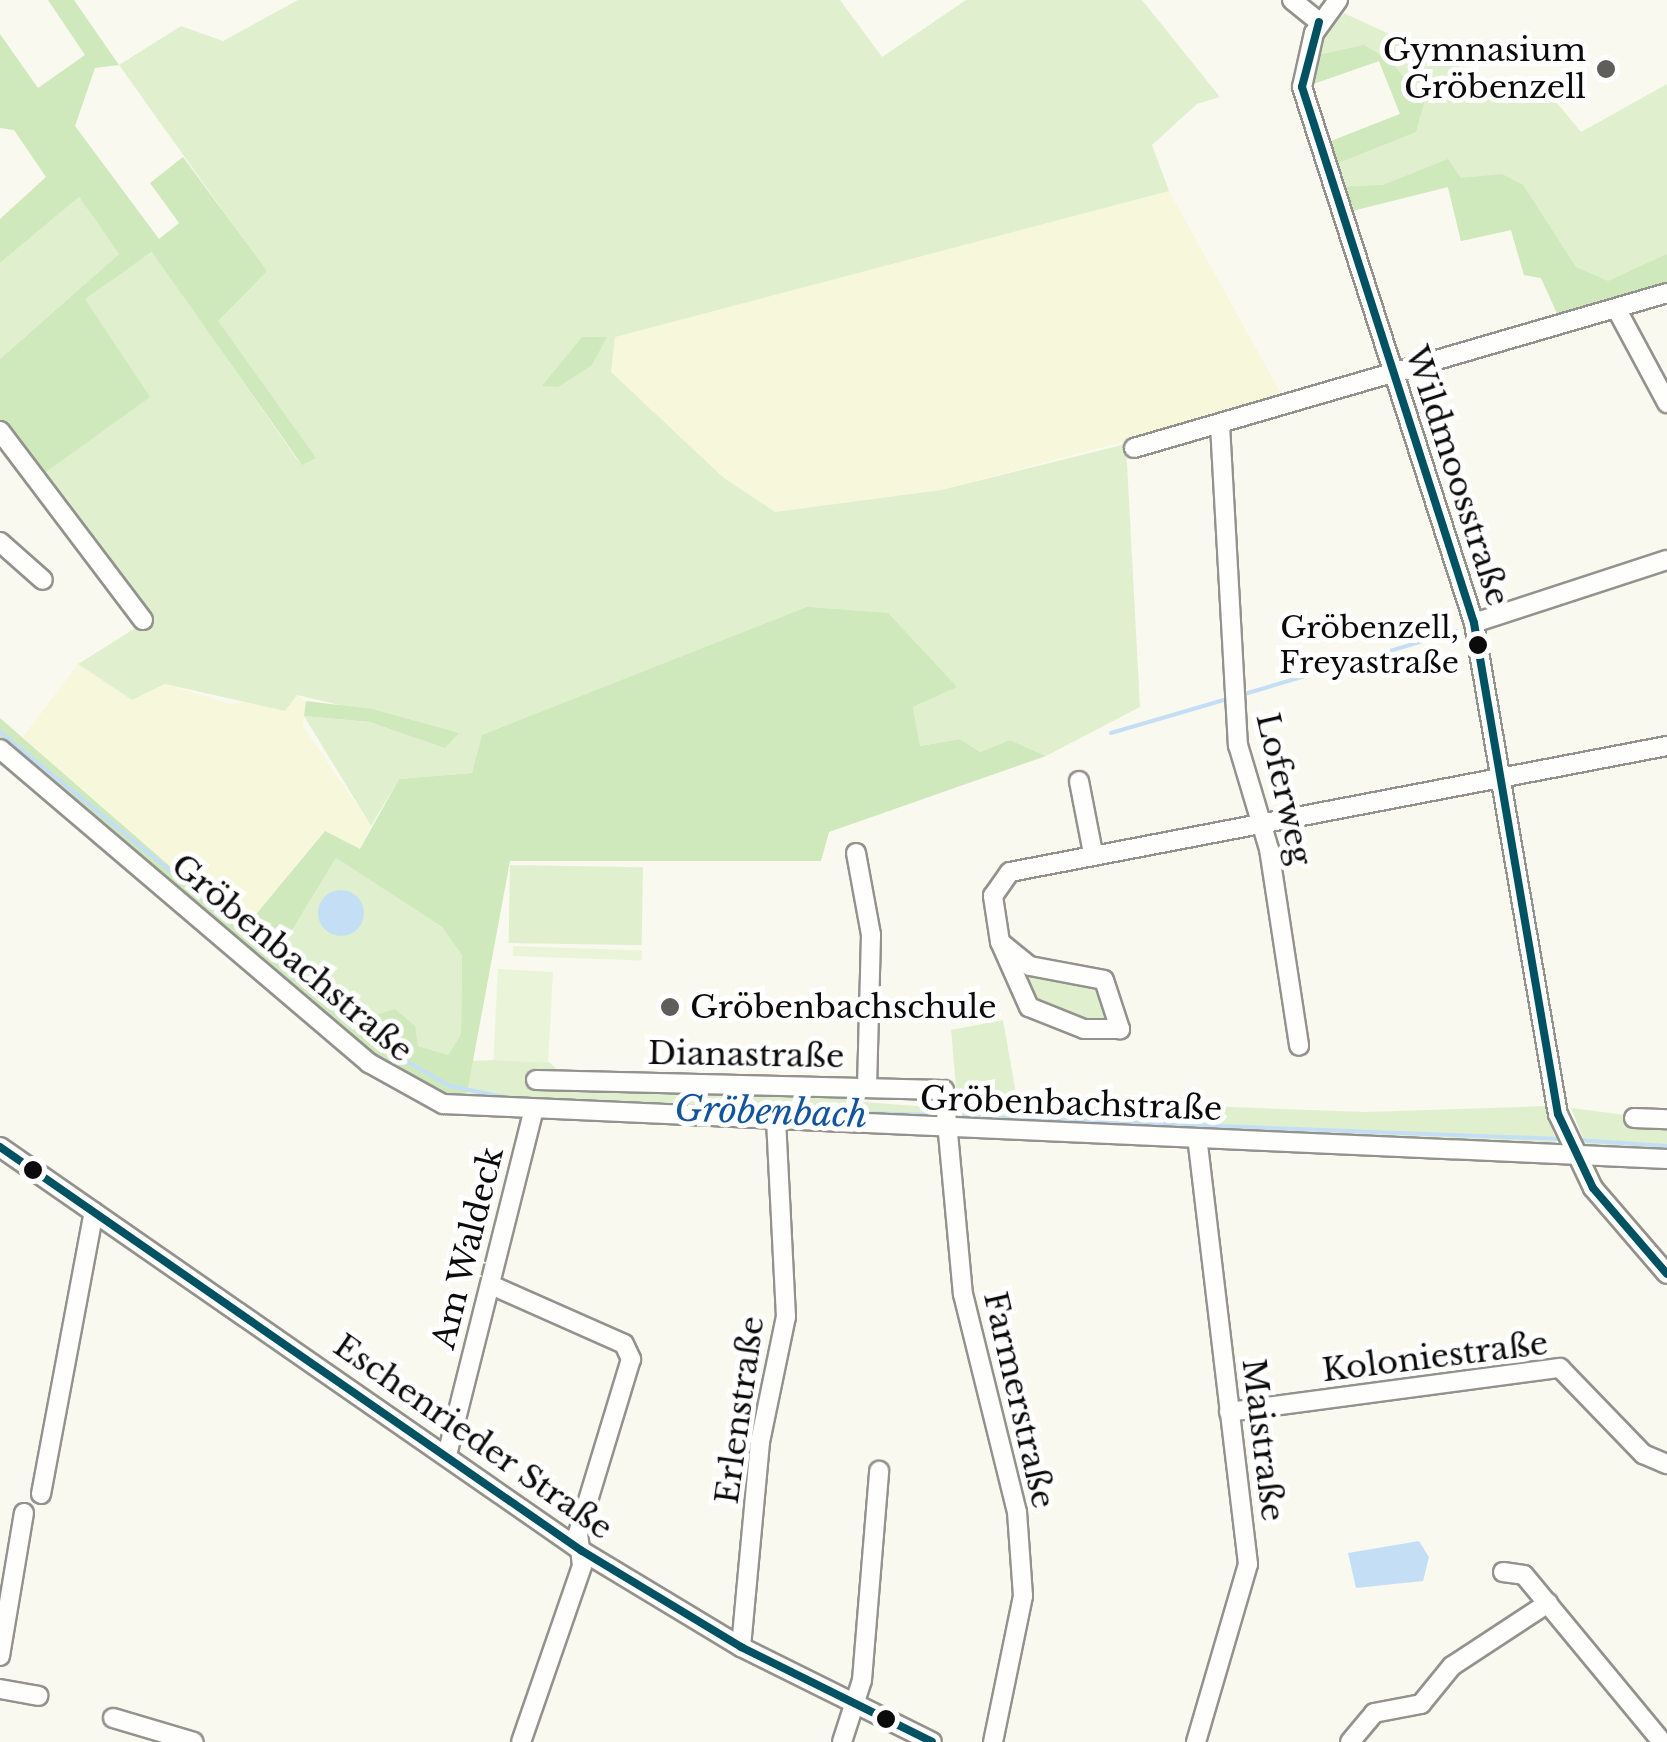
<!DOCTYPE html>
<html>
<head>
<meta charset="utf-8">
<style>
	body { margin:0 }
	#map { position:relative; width:1667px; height:1742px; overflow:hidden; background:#faf9ef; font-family:"Libre Baskerville",serif }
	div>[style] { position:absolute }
	.farmland>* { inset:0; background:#f7f7db }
	.green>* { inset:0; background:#e0f0ce; transform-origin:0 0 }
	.forest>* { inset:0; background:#cfe8bc }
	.pitch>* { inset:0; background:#eaf4d8; transform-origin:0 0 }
	.water>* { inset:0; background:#c4dff5 }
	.round { border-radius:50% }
	.stream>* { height:4px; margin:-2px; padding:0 2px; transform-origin:2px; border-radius:2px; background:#c4dff5 }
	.roads { filter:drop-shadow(2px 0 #93928e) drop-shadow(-2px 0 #93928e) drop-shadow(0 2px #93928e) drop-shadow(0 -2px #93928e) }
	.minor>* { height:18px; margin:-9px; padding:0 9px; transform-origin:9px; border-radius:9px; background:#fefefd }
	.bus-1>* { height:8px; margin:-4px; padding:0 4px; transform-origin:4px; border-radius:4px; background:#005262 }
	.dots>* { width:28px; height:28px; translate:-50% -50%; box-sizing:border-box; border:5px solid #fff; border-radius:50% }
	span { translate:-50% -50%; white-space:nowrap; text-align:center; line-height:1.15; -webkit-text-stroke:10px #fff; paint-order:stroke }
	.bus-label { font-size:30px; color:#0b0b0b }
	.right { translate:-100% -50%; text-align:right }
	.poi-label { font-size:32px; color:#0b0b0b }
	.left { translate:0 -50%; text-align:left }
	.street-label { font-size:32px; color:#0b0b0b }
	.water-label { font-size:35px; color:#13549f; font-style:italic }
</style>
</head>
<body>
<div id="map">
	<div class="farmland">
		<div style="clip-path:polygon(1169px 191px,1284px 399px,941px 490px,775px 512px,724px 478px,610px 372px,615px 336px)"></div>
		<div style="clip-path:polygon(78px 664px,132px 700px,165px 684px,231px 704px,297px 695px,306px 701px,303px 726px,371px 826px,360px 850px,324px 831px,243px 930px,23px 737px)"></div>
	</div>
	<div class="green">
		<div style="clip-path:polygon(298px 0,840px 0,882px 57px,966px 0,1142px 0,1220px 97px,1197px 104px,1152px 145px,1169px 191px,615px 337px,611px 372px,724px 478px,775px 512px,941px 490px,1126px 444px,1140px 707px,1046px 756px,1010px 740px,980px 752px,960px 739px,920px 746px,913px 707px,956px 687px,641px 680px,483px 735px,472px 773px,399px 779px,371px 826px,304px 716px,370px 722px,445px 747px,458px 733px,297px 695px,285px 711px,165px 684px,132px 700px,78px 664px,150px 619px,42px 475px,149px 397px,84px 298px,153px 252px,301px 465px,218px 321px,266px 271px,119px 65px,181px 26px,223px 41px)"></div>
		<div style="clip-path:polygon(1344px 13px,1512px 91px,1535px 76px,1581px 132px,1667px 84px,1667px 289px,1561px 322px,1541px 278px,1524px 275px,1511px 230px,1461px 241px,1448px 187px,1348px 212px,1326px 143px,1400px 114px,1379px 61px,1310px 85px,1322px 38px)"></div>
		<div style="clip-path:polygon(79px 197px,119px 254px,0 359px,0 263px)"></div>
		<div style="clip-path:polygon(336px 858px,442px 927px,462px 955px,461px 1034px,448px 1055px,418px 1046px,283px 945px)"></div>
		<div style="left:510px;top:865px;width:133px;height:78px;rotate:1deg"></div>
		<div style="clip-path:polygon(1019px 970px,1096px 985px,1106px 1022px,1101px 1029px,1036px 1002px)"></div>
		<div style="clip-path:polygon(1003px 1020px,1017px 1099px,1366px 1112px,1545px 1106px,1560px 1153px,959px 1123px,951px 1030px)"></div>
		<div style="clip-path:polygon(494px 1060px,549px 1062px,573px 1084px,862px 1092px,864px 1102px,929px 1107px,930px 1123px,465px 1104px,468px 1061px)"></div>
		<div style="clip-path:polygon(1571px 1108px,1667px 1120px,1667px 1155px,1589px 1153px)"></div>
	</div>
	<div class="forest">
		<div style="clip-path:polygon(48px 0,74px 0,119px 65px,95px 68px,75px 126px,159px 239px,179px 223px,150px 183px,183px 157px,267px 271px,218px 321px,316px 458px,302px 465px,152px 252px,85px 299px,150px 397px,42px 475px,0 422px,0 359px,119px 254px,79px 197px,0 263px,0 219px,46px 177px,14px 130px,0 128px,0 34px,38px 88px,85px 55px)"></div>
		<div style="clip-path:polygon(1364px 45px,1391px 61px,1424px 103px,1416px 132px,1333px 165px,1326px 143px,1400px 114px,1379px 61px,1310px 85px,1318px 55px)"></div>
		<div style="clip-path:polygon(1448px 159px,1461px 178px,1502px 174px,1523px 185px,1576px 267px,1608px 281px,1667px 254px,1667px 289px,1561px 322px,1541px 278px,1524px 275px,1511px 230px,1461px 241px,1448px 187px,1348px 212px,1340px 187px,1383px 185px)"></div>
		<div style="clip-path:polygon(582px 337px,607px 337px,592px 365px,558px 387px,542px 386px)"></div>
		<div style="clip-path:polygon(evenodd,807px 607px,888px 613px,957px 687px,913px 707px,920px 746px,960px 739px,980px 752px,1010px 740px,1046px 756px,829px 832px,821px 861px,510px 861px,465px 1104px,399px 1078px,0 737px,0 718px,243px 930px,325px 831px,360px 849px,399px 779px,472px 773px,482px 735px,807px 607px,336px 858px,442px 927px,462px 955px,461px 1034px,448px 1055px,418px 1046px,415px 1026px,395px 1009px,376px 1015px,283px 945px,336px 858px)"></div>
		<div style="clip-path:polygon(306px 701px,372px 709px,459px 733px,445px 748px,370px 722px,304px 716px)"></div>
	</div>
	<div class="pitch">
		<div style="left:513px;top:946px;width:129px;height:10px;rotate:2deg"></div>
		<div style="left:498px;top:969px;width:55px;height:91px;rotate:3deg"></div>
	</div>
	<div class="water">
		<div class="round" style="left:318px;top:890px;width:46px;height:46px"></div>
		<div style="clip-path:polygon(1419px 1541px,1429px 1557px,1423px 1581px,1356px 1588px,1348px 1553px)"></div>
	</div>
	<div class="stream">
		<div style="left:1241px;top:695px;width:225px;rotate:-16.5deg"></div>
		<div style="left:0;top:732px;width:516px;rotate:39.18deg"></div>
		<div style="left:400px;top:1058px;width:57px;rotate:29.2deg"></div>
		<div style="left:450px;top:1086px;width:65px;rotate:11.5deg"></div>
		<div style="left:1111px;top:733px;width:121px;rotate:-16.3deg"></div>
		<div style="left:788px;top:1111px;width:150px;rotate:1.5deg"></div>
		<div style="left:952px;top:1116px;width:610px;rotate:2.16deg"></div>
		<div style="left:1577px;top:1140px;width:90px;rotate:3.8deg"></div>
	</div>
	<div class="roads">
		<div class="minor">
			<div style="left:1292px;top:0;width:35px;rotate:39deg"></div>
			<div style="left:1338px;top:0;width:41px;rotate:126deg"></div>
			<div style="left:1314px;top:33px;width:55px;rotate:102.5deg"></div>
			<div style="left:1302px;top:87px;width:563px;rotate:72.21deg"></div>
			<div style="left:1474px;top:623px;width:498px;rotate:80.3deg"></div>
			<div style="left:1558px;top:1114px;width:82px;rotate:64.7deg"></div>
			<div style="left:1593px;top:1188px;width:113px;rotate:49.3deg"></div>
			<div style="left:1617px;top:310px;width:106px;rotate:61.7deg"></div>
			<div style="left:1220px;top:425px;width:321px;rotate:86.8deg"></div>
			<div style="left:1238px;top:745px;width:109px;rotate:73.4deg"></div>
			<div style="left:1269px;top:849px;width:199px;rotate:81.3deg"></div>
			<div style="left:0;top:431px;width:237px;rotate:52.9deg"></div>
			<div style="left:1134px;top:448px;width:555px;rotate:-16.21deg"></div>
			<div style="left:0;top:542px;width:57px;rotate:41.5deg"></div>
			<div style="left:1474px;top:623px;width:203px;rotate:-18.1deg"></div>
			<div style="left:0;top:749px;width:485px;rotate:40.4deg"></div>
			<div style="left:369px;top:1063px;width:85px;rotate:29deg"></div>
			<div style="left:443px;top:1104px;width:1225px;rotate:2.57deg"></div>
			<div style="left:1079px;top:781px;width:73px;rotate:79deg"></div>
			<div style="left:856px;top:853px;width:83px;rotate:79.6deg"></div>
			<div style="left:871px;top:935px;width:153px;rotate:91.5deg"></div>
			<div style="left:1000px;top:942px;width:38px;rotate:39deg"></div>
			<div style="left:1030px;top:966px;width:75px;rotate:10.7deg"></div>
			<div style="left:1104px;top:980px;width:52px;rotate:71.9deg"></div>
			<div style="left:1120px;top:1029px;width:36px;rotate:180deg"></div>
			<div style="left:1084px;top:1029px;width:59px;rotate:-158.2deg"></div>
			<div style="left:1029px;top:1007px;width:71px;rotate:-114deg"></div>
			<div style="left:1000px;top:942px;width:47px;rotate:-98.7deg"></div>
			<div style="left:993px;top:896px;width:29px;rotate:-55deg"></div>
			<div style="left:1010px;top:872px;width:669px;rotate:-10.86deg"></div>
			<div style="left:536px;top:1080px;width:408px;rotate:1.4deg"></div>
			<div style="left:944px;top:1090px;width:205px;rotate:84.7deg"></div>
			<div style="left:963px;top:1294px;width:225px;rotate:76.1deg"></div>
			<div style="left:1017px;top:1512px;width:84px;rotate:85.9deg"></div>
			<div style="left:1023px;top:1596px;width:149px;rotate:101.6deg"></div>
			<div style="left:1634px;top:1118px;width:33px;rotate:2deg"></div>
			<div style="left:0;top:1147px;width:708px;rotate:34.77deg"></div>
			<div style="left:582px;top:1551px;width:186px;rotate:31.1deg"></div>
			<div style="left:741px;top:1647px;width:213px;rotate:26.4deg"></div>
			<div style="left:491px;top:1285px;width:145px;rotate:23.9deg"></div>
			<div style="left:624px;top:1344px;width:17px;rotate:65deg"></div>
			<div style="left:631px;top:1359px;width:182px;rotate:106.9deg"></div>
			<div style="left:578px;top:1533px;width:33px;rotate:83deg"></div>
			<div style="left:582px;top:1566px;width:186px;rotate:109.1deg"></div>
			<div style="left:1229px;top:1412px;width:334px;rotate:-7.6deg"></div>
			<div style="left:1560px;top:1368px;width:120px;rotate:46deg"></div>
			<div style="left:1643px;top:1454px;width:26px;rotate:23deg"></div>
			<div style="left:447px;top:1455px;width:353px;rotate:-75.9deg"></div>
			<div style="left:41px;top:1494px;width:287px;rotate:-79.4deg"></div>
			<div style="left:1503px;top:1572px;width:21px;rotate:8deg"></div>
			<div style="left:1524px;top:1575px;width:217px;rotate:50.4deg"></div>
			<div style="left:741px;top:1647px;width:206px;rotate:-84.7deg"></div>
			<div style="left:760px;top:1442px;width:128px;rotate:-78.3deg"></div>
			<div style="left:786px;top:1317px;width:195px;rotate:-92.9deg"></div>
			<div style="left:0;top:1656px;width:145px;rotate:-80.5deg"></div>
			<div style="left:0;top:1689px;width:39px;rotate:10deg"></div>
			<div style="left:113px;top:1718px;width:84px;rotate:16.5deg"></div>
			<div style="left:842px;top:1742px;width:65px;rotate:-72.1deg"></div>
			<div style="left:862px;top:1680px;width:210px;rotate:-85.3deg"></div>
			<div style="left:1196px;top:1742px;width:185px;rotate:-73.7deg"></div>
			<div style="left:1248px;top:1564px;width:428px;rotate:-96.8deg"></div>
			<div style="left:1350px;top:1742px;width:38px;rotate:-50deg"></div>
			<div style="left:1374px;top:1713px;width:48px;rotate:-10.8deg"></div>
			<div style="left:1421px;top:1704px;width:49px;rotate:-50.8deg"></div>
			<div style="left:1452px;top:1666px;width:115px;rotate:-33.3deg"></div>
		</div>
	</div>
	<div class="bus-1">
		<div style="left:1319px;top:22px;width:67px;rotate:104.7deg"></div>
		<div style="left:1302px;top:87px;width:563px;rotate:72.21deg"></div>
		<div style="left:1474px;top:623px;width:498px;rotate:80.3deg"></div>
		<div style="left:1558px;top:1114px;width:82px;rotate:64.7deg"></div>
		<div style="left:1593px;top:1188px;width:113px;rotate:49.3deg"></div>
		<div style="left:0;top:1147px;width:708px;rotate:34.77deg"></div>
		<div style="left:582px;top:1551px;width:186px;rotate:31.1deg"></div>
		<div style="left:741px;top:1647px;width:213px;rotate:26.4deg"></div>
	</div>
	<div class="dots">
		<div style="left:1606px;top:69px;background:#5f5e5b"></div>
		<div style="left:1478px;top:645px;background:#0b0b0b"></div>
		<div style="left:670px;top:1007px;background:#5f5e5b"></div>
		<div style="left:33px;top:1170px;background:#0b0b0b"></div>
		<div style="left:886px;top:1719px;background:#0b0b0b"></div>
	</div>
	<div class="bus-label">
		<span class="right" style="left:1459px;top:645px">Gröbenzell,<br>Freyastraße</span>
	</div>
	<div class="poi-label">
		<span class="right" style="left:1586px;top:69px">Gymnasium<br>Gröbenzell</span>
		<span class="left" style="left:690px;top:1007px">Gröbenbachschule</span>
	</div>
	<div class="street-label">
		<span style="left:1457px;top:476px;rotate:72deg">Wildmoosstraße</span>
		<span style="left:1284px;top:789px;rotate:77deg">Loferweg</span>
		<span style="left:292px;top:958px;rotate:40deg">Gröbenbachstraße</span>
		<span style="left:746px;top:1055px;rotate:1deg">Dianastraße</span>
		<span style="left:1071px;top:1104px;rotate:2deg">Gröbenbachstraße</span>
		<span style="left:468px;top:1248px;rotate:-76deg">Am Waldeck</span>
		<span style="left:1435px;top:1357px;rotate:-7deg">Koloniestraße</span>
		<span style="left:1019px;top:1400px;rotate:77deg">Farmerstraße</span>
		<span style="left:740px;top:1410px;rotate:-82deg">Erlenstraße</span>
		<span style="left:473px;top:1437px;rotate:35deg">Eschenrieder Straße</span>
		<span style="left:1263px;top:1440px;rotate:83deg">Maistraße</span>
	</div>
	<div class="water-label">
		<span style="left:771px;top:1112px;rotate:2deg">Gröbenbach</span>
	</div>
</div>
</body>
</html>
